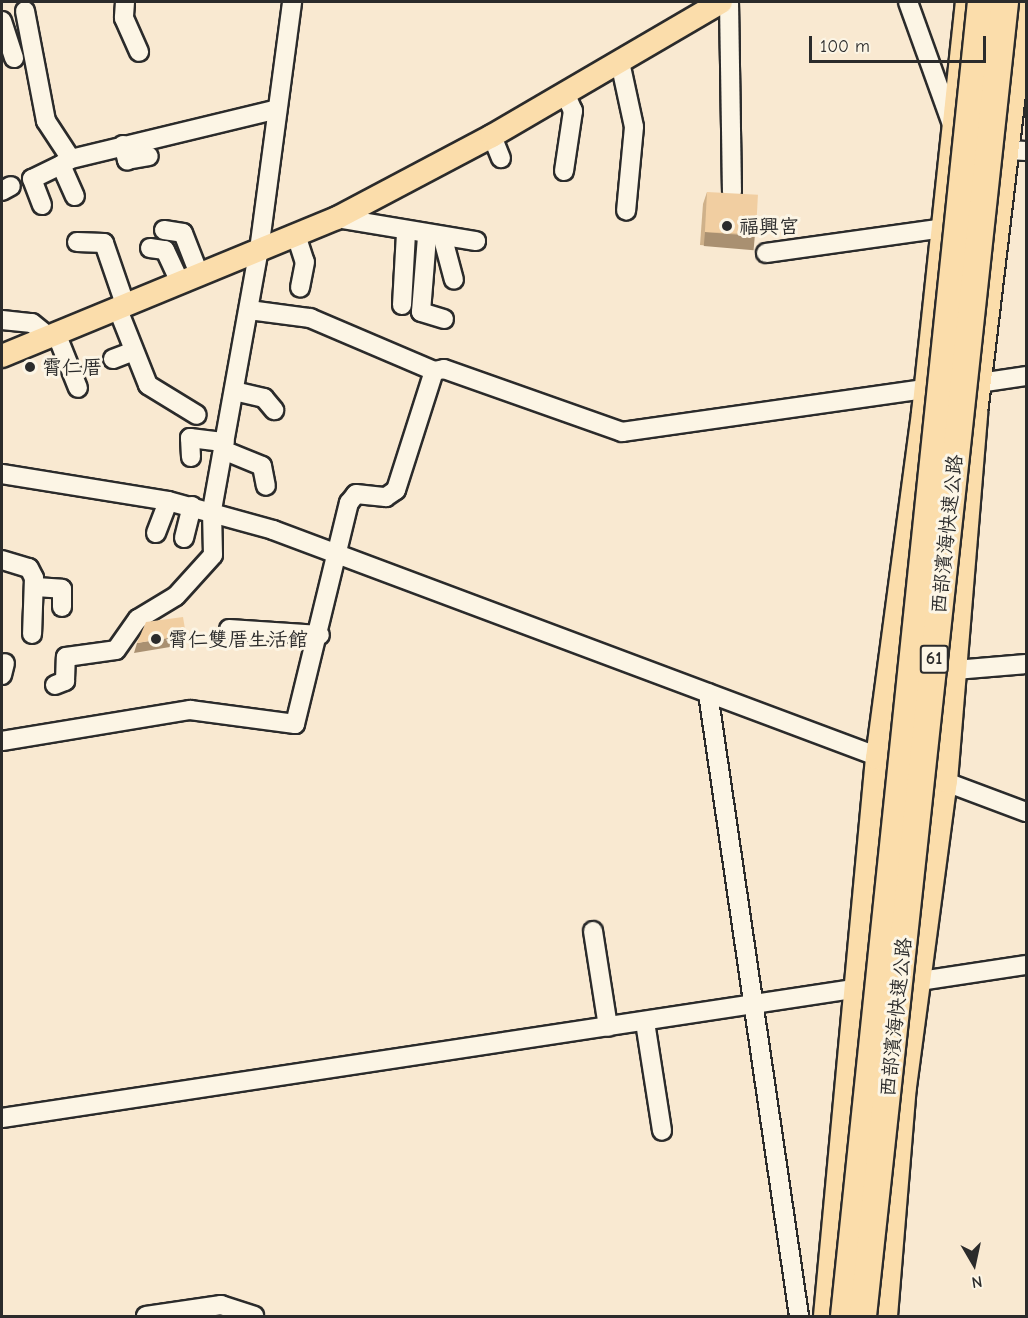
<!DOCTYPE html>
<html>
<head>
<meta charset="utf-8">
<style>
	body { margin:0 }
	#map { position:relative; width:1028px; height:1318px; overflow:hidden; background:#f9e9d1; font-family:"Comic Neue","LXGW WenKai TC",sans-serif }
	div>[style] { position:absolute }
	.roads { filter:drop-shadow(2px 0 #2b2b2b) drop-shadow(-2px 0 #2b2b2b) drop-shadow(0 2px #2b2b2b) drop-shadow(0 -2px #2b2b2b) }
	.minor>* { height:18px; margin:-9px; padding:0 9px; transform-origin:9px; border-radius:9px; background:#fcf5e5 }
	.major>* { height:22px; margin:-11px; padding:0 11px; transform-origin:11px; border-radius:11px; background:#fbddab }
	.bridges { filter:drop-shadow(2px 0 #2b2b2b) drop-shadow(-2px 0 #2b2b2b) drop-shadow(0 2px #2b2b2b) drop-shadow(0 -2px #2b2b2b) }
	.highway-bridge>* { height:26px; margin:-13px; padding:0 13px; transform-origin:13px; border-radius:13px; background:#fbddab }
	.wall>* { inset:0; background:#cfb18a }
	.shaded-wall>* { inset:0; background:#a99071; transform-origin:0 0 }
	.building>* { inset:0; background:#f1cea1; transform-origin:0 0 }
	.dots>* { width:16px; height:16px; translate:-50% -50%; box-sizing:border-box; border:3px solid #fcf5e5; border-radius:50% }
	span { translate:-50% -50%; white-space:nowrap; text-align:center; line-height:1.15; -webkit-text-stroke:6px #fcf5e5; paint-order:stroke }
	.shield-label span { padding:2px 4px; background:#fcf5e5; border:2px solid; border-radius:4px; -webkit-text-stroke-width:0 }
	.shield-label { font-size:18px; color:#2b2b2b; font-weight:700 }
	.poi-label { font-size:20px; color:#2b2b2b }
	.left { translate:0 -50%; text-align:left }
	.street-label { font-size:20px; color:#2b2b2b }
	.frame { position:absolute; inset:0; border:3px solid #2b2b2b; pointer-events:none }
	.north { position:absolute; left:944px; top:1234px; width:60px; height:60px; -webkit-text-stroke:4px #fcf5e5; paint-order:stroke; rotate:171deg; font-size:16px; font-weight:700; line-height:24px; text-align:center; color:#2b2b2b }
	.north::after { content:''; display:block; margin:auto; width:21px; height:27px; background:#2b2b2b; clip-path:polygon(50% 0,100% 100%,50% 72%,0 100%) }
	.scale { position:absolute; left:809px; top:36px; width:177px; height:27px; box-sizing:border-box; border:3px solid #2b2b2b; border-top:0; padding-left:8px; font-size:18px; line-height:21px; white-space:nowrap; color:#2b2b2b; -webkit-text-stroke:4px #fcf5e5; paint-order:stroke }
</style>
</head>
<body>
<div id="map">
	<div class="roads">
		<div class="minor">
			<div style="left:125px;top:2px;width:16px;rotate:94deg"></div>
			<div style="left:124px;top:18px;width:37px;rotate:66deg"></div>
			<div style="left:729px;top:2px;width:190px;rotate:89.1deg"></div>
			<div style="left:908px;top:2px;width:133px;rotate:70.2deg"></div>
			<div style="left:25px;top:11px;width:112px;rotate:79.2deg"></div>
			<div style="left:46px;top:121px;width:45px;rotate:56.7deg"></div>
			<div style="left:71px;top:159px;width:212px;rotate:-13.6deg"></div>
			<div style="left:2px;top:21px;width:39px;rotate:72deg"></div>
			<div style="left:620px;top:62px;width:66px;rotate:77.8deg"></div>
			<div style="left:634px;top:127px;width:84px;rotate:95.4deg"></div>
			<div style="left:492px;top:136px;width:24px;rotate:68deg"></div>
			<div style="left:123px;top:145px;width:16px;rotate:75deg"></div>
			<div style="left:127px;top:160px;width:22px;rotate:-10deg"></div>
			<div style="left:1008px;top:150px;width:18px;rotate:3deg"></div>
			<div style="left:69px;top:160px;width:9px;rotate:148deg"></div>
			<div style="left:61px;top:165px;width:34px;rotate:66deg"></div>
			<div style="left:564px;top:171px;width:61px;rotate:-81.5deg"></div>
			<div style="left:573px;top:111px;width:20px;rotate:-114deg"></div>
			<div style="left:2px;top:191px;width:10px;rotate:-29deg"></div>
			<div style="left:42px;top:205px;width:28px;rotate:-111deg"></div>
			<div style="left:32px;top:179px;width:32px;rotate:-26deg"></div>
			<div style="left:337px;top:218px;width:141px;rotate:9.4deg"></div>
			<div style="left:164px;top:230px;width:19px;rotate:9deg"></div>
			<div style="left:183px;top:233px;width:44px;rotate:68.7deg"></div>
			<div style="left:296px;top:235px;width:28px;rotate:72deg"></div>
			<div style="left:305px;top:262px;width:26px;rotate:101deg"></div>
			<div style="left:427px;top:237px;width:75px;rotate:94.6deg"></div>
			<div style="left:421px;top:312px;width:24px;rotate:17deg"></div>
			<div style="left:443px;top:239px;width:42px;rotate:75deg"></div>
			<div style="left:77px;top:242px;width:27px;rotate:2deg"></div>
			<div style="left:104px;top:243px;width:65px;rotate:71deg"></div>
			<div style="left:150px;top:248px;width:15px;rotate:8deg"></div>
			<div style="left:165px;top:250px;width:35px;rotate:65deg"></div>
			<div style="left:766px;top:253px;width:179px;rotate:-8deg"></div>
			<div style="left:402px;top:305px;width:72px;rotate:-86.8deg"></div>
			<div style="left:117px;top:307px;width:84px;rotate:68.3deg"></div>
			<div style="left:148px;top:385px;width:57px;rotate:31.5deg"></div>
			<div style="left:249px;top:310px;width:62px;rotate:7.5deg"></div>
			<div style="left:310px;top:318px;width:135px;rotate:23.1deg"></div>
			<div style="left:2px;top:320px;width:30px;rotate:6deg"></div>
			<div style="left:32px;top:323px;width:21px;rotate:39deg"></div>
			<div style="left:56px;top:333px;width:59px;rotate:68.2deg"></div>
			<div style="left:113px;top:359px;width:22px;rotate:-21deg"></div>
			<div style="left:979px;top:383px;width:48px;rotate:-8.5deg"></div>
			<div style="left:234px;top:391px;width:31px;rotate:13deg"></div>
			<div style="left:264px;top:398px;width:16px;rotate:50deg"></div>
			<div style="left:223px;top:450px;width:42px;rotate:22.3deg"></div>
			<div style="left:262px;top:466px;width:20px;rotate:79deg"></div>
			<div style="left:191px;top:457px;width:19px;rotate:-93deg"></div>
			<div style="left:190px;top:438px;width:35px;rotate:7deg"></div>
			<div style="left:2px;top:474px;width:168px;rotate:9.2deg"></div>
			<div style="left:168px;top:501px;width:109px;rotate:15.4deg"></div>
			<div style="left:273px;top:530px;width:804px;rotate:20.53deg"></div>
			<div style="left:156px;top:533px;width:34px;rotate:-69deg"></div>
			<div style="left:184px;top:538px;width:33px;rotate:-76deg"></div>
			<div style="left:2px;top:560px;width:28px;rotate:17deg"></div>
			<div style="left:29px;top:568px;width:11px;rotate:63deg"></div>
			<div style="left:34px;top:578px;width:56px;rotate:92deg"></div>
			<div style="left:36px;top:587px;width:26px;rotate:4deg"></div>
			<div style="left:62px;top:589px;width:18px;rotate:90deg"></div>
			<div style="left:229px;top:629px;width:91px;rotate:3.8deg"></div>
			<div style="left:955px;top:670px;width:71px;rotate:-4.8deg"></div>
			<div style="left:2px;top:675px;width:12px;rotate:-76deg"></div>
			<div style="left:55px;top:685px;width:11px;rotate:-22deg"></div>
			<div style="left:65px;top:681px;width:24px;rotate:-88deg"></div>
			<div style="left:66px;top:657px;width:50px;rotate:-8deg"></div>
			<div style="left:116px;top:650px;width:38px;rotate:-55deg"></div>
			<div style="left:138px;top:619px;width:44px;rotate:-31.2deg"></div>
			<div style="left:176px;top:596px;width:55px;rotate:-47.9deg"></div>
			<div style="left:213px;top:555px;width:45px;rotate:-91.3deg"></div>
			<div style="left:212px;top:510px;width:264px;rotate:-79.8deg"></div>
			<div style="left:259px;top:250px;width:250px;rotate:-82.4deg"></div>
			<div style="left:708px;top:693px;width:630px;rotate:81.69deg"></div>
			<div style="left:2px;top:741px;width:191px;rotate:-9.4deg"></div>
			<div style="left:190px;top:710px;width:106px;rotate:7.6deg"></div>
			<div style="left:295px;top:724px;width:228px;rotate:-76.3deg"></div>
			<div style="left:349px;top:503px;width:11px;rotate:-52deg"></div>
			<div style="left:356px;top:494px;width:30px;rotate:6deg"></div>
			<div style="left:386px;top:497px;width:12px;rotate:-35deg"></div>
			<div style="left:396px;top:490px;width:125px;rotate:-72.3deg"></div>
			<div style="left:434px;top:371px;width:10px;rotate:-11deg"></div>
			<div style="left:444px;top:369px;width:189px;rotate:19.5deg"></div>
			<div style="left:622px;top:432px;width:307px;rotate:-8.1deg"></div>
			<div style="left:593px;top:931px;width:97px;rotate:81.1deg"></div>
			<div style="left:920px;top:981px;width:107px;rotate:-8.6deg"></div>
			<div style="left:645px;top:1022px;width:110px;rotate:81.1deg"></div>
			<div style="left:2px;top:1118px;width:868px;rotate:-8.62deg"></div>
			<div style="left:146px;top:1316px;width:76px;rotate:-8.3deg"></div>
			<div style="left:221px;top:1305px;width:35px;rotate:18deg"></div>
		</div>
		<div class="major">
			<div style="left:2px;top:356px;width:362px;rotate:-22.4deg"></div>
			<div style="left:337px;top:218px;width:175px;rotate:-27.9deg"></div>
			<div style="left:492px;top:136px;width:265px;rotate:-30.3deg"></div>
			<div style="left:825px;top:1316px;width:560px;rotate:-84.68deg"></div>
			<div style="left:877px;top:758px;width:348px;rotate:-82.4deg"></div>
			<div style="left:923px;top:413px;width:413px;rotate:-83.9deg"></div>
			<div style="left:886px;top:1316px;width:230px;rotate:-85.3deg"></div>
			<div style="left:905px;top:1087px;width:309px;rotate:-82.4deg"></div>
			<div style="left:946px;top:781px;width:369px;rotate:-85.3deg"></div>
			<div style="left:976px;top:413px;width:414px;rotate:-83.2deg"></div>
		</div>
	</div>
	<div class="bridges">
		<div class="highway-bridge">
			<div style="left:844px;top:1316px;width:1321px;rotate:-84.05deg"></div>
			<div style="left:863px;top:1316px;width:1322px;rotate:-83.83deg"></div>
		</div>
	</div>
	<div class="wall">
		<div style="clip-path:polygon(707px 192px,751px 249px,700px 245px,703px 204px)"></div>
	</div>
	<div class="shaded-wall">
		<div style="left:705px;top:232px;width:50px;height:14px;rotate:5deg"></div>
		<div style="clip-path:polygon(186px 635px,182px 645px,134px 653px,137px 643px)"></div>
	</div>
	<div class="building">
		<div style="left:707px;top:192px;width:51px;height:40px;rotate:3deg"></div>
		<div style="clip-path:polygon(183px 617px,186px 635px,137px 643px,146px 622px)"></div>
	</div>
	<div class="dots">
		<div style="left:727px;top:226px;background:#2b2b2b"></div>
		<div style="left:30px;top:367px;background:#2b2b2b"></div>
		<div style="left:156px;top:639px;background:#2b2b2b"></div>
	</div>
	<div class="shield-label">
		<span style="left:934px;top:659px">61</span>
	</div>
	<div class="poi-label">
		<span class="left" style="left:739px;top:226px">福興宮</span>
		<span class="left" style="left:42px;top:367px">霄仁厝</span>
		<span class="left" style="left:168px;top:639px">霄仁雙厝生活館</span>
	</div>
	<div class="street-label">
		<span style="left:947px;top:534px;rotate:-84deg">西部濱海快速公路</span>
		<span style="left:896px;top:1017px;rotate:-84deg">西部濱海快速公路</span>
	</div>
	<div class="frame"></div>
	<div class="north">N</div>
	<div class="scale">100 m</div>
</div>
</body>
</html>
